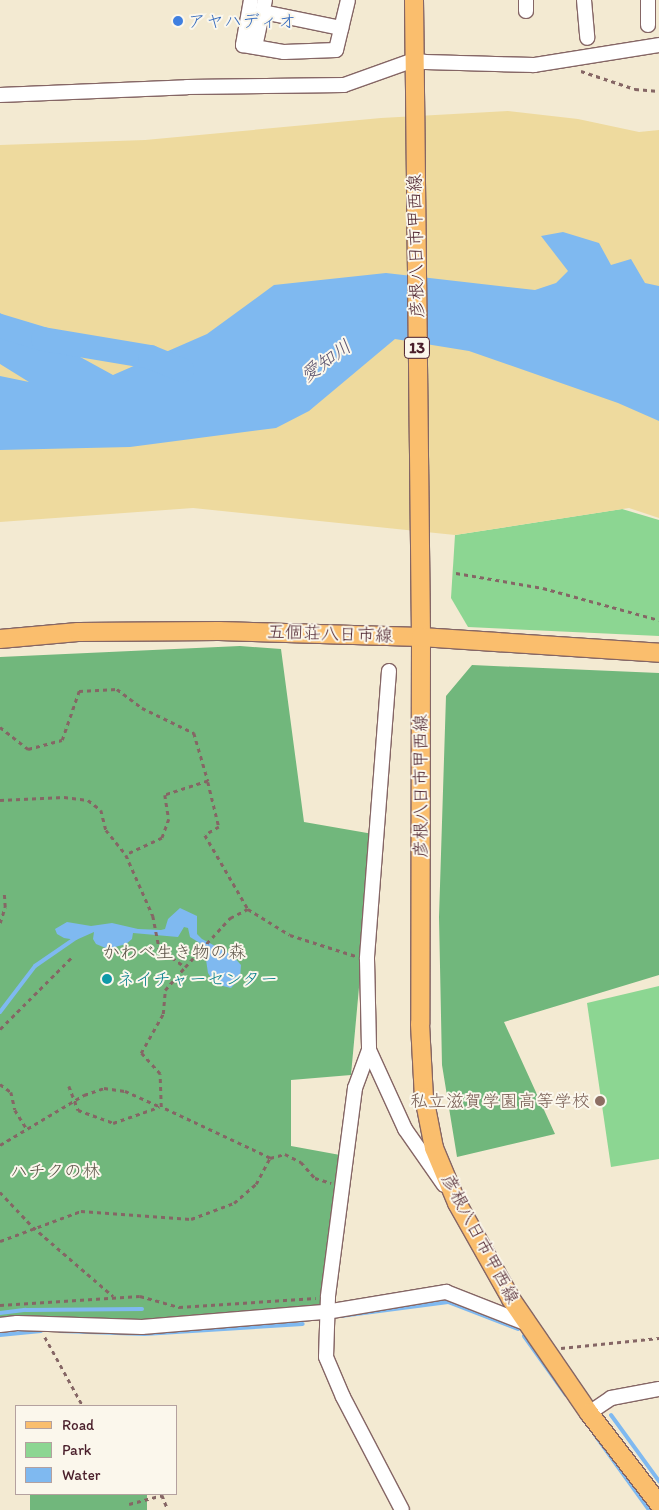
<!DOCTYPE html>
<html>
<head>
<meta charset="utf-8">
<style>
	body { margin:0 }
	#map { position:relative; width:659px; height:1510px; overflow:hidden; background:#f3ead2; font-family:Itim,"Klee One",sans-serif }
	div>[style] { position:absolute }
	.green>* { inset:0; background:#8cd692 }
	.forest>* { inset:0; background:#71b77c; transform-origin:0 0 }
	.sand>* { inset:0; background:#eeda9e }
	.water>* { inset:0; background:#7fb9f0 }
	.stream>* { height:4px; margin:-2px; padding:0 2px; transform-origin:2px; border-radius:2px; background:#7fb9f0 }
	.river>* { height:24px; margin:-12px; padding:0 12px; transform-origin:12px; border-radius:12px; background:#7fb9f0 }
	.path>* { height:2.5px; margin-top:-1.25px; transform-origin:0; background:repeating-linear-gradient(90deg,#856665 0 4px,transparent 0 8px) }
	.roads { filter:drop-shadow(1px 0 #856665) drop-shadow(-1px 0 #856665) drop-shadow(0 1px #856665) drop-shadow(0 -1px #856665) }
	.minor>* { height:14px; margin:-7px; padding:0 7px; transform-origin:7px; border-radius:7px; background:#fff }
	.major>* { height:18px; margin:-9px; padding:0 9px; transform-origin:9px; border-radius:9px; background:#fabe6d }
	.dots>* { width:14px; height:14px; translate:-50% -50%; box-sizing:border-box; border:2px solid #fbf7ec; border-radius:50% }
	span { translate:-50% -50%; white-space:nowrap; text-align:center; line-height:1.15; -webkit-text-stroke:4px #fbf7ec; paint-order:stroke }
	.shield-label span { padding:1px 4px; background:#fbf7ec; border:1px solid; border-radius:4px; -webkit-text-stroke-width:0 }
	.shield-label { font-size:16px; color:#4a1f2b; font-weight:700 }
	.shop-label { font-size:18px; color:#366cbe }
	.left { translate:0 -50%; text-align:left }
	.street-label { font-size:18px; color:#4a1f2b }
	.park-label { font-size:18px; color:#5e564a }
	.culture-label { font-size:18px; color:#0d838f }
	.education-label { font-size:18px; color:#785e54 }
	.right { translate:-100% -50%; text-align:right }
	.water-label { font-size:19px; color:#5d5570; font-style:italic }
	.legend { position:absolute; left:15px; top:1405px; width:162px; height:90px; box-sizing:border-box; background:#fbf7ec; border:1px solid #b4a19f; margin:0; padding:6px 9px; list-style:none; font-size:15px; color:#4a1f2b }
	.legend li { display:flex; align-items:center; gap:10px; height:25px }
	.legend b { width:25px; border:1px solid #b4a19f }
</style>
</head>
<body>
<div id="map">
	<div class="green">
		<div style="clip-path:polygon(622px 509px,659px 520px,659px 636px,468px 627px,451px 598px,455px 535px)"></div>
		<div style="clip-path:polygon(659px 986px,659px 1159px,611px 1167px,587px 1003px)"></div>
	</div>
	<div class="forest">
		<div style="clip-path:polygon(240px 646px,281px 649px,304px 822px,373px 834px,351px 1075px,291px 1080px,291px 1146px,351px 1157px,332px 1306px,270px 1310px,185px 1321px,38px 1317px,0 1319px,0 657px)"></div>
		<div style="clip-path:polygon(472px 665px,659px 673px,659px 975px,504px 1022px,555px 1134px,457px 1157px,442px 1065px,439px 917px,446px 696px)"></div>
		<div style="left:30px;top:1494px;width:117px;height:16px"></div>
	</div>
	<div class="sand">
		<div style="clip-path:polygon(508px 111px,578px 119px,639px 132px,659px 130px,659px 518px,629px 508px,455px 535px,193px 508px,0 522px,0 145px,145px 140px,381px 118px)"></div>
	</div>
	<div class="water">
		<div style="clip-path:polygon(563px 232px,599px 243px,611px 265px,631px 259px,645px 283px,659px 286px,659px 421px,618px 403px,469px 351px,395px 339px,309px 411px,276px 428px,130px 447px,0 450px,0 376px,29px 382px,0 364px,0 313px,113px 375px,207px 334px,274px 285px,386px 273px,535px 290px,556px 283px,568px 271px,541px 236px)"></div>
		<div style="clip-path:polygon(180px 908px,197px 916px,197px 934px,202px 939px,232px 955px,241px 965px,240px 978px,231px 988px,215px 984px,208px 973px,205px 953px,208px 948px,190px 937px,188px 928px,184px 927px,178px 937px,133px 933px,132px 939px,126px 944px,108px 949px,96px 944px,93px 939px,94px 932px,76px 940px,64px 938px,57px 934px,55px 929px,67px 922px,91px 926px,112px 923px,138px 929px,161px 930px,165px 929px,168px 919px)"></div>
	</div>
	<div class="stream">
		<div style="left:0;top:1012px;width:58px;rotate:-52.7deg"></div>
		<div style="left:35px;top:966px;width:51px;rotate:-34.6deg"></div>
		<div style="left:0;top:1313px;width:26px;rotate:-7deg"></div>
		<div style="left:26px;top:1310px;width:116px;rotate:-0.5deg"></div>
		<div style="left:341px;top:1316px;width:108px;rotate:-7.5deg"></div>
		<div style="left:448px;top:1302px;width:75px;rotate:21.1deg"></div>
		<div style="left:60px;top:1331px;width:84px;rotate:2deg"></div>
		<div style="left:144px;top:1334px;width:159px;rotate:-3.6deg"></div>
		<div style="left:0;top:1335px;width:41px;rotate:-5.6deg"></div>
		<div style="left:524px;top:1336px;width:72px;rotate:54.6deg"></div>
		<div style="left:611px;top:1415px;width:82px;rotate:54deg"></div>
		<div style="left:595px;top:1435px;width:92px;rotate:54.2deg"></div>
	</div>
	<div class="river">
		<div style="left:0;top:326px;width:45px;rotate:16.8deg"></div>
		<div style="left:43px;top:339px;width:109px;rotate:9.5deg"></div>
		<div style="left:150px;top:357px;width:35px;rotate:22deg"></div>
	</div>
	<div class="path">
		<div style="left:581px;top:71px;width:57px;rotate:18.4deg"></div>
		<div style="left:635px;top:89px;width:24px;rotate:5deg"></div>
		<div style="left:456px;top:573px;width:88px;rotate:9.8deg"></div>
		<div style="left:543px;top:588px;width:120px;rotate:15.4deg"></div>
		<div style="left:0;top:727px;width:36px;rotate:38deg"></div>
		<div style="left:28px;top:749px;width:35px;rotate:-15deg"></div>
		<div style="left:62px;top:740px;width:52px;rotate:-70.9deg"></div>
		<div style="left:79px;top:691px;width:38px;rotate:-3deg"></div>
		<div style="left:117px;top:689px;width:31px;rotate:37deg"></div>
		<div style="left:142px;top:708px;width:58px;rotate:25.7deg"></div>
		<div style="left:194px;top:733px;width:50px;rotate:73.7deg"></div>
		<div style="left:208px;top:781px;width:45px;rotate:162deg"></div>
		<div style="left:165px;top:795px;width:24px;rotate:81deg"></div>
		<div style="left:169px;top:819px;width:20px;rotate:110deg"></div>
		<div style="left:162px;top:838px;width:40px;rotate:155deg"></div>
		<div style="left:208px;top:782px;width:46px;rotate:76.3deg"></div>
		<div style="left:219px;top:827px;width:16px;rotate:150deg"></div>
		<div style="left:205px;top:835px;width:86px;rotate:59.8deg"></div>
		<div style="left:0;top:800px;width:64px;rotate:-2.7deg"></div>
		<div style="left:64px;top:797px;width:24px;rotate:7deg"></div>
		<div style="left:88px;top:800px;width:16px;rotate:38deg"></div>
		<div style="left:101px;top:810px;width:21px;rotate:76deg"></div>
		<div style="left:106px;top:830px;width:32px;rotate:51deg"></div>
		<div style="left:126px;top:855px;width:67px;rotate:66.1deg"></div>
		<div style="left:153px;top:916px;width:33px;rotate:79deg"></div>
		<div style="left:159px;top:948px;width:32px;rotate:36deg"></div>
		<div style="left:185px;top:967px;width:67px;rotate:-47.4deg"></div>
		<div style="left:230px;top:918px;width:20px;rotate:-27deg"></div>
		<div style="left:248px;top:909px;width:49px;rotate:31.8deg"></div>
		<div style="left:290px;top:935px;width:69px;rotate:17.7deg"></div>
		<div style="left:0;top:923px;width:17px;rotate:-73deg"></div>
		<div style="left:5px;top:907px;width:15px;rotate:-94deg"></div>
		<div style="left:0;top:1029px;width:102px;rotate:-45deg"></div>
		<div style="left:0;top:1084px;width:14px;rotate:36deg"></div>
		<div style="left:11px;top:1092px;width:18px;rotate:77deg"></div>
		<div style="left:15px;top:1110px;width:22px;rotate:58deg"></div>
		<div style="left:69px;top:1086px;width:26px;rotate:69deg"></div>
		<div style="left:78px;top:1110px;width:37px;rotate:20deg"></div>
		<div style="left:113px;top:1123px;width:49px;rotate:-19.2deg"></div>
		<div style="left:0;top:1145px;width:98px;rotate:-30.8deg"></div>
		<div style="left:84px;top:1095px;width:21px;rotate:-19deg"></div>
		<div style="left:104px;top:1088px;width:21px;rotate:8deg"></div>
		<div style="left:125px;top:1091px;width:39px;rotate:24deg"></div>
		<div style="left:270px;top:1158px;width:16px;rotate:-15deg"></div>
		<div style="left:285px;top:1154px;width:18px;rotate:27deg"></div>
		<div style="left:301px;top:1162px;width:21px;rotate:49deg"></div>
		<div style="left:315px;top:1178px;width:17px;rotate:17deg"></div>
		<div style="left:0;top:1192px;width:48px;rotate:46.7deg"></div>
		<div style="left:33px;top:1227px;width:106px;rotate:40.8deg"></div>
		<div style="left:0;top:1241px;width:86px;rotate:-20.3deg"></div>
		<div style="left:81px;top:1211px;width:110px;rotate:4.2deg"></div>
		<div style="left:191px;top:1219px;width:46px;rotate:-20.4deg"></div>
		<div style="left:234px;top:1203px;width:29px;rotate:-41deg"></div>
		<div style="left:256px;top:1184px;width:30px;rotate:-62deg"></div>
		<div style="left:270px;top:1158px;width:120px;rotate:-154.9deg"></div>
		<div style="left:161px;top:1107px;width:33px;rotate:-92deg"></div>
		<div style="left:160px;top:1074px;width:28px;rotate:-132deg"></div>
		<div style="left:141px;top:1053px;width:45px;rotate:-60.6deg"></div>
		<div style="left:163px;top:1014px;width:24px;rotate:-85deg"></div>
		<div style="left:165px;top:990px;width:30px;rotate:-49deg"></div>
		<div style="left:0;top:1305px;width:140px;rotate:-3.7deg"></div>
		<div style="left:140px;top:1296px;width:41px;rotate:15.8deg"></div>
		<div style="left:179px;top:1307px;width:137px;rotate:-3.8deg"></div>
		<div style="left:45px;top:1337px;width:79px;rotate:61.2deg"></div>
		<div style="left:561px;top:1348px;width:99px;rotate:-5.8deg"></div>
		<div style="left:162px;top:1495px;width:16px;rotate:68deg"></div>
		<div style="left:129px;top:1504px;width:34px;rotate:-15deg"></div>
	</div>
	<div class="roads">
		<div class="minor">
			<div style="left:251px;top:0;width:46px;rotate:100.1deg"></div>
			<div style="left:243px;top:45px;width:42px;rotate:9.7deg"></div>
			<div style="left:284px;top:52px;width:52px;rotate:-2.2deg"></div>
			<div style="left:336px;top:50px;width:51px;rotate:-76.5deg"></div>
			<div style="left:526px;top:0;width:11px;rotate:90deg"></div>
			<div style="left:584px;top:0;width:38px;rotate:85deg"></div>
			<div style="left:648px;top:0;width:25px;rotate:90deg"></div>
			<div style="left:263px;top:12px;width:80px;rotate:11.6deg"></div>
			<div style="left:255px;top:47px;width:48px;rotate:-78deg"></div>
			<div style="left:0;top:95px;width:187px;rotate:-2.4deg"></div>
			<div style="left:187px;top:87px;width:157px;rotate:-0.7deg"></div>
			<div style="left:344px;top:85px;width:74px;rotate:-19.7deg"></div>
			<div style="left:414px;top:60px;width:11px;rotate:10deg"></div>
			<div style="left:425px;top:62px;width:109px;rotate:1.6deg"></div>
			<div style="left:534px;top:65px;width:127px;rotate:-9.1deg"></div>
			<div style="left:389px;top:671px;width:289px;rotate:94.4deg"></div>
			<div style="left:367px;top:959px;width:91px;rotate:88.7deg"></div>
			<div style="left:369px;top:1050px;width:40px;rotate:110.2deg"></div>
			<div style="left:355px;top:1088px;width:211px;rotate:97.4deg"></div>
			<div style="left:328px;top:1297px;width:60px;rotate:91.9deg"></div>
			<div style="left:326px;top:1357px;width:43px;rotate:67deg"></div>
			<div style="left:343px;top:1397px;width:127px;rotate:62.4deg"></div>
			<div style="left:369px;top:1050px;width:87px;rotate:65.5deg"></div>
			<div style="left:405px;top:1129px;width:68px;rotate:55.1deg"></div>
			<div style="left:0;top:1325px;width:17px;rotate:-7deg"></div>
			<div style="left:17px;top:1323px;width:125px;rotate:1.8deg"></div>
			<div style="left:142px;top:1327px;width:185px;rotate:-4.7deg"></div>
			<div style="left:326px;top:1312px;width:122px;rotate:-9.5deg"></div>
			<div style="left:446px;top:1292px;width:85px;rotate:21.4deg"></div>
			<div style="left:589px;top:1413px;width:27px;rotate:-34deg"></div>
			<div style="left:611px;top:1398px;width:49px;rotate:-10.6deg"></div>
		</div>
		<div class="major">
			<div style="left:414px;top:0;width:637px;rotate:89.37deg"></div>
			<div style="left:421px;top:637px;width:387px;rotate:90.1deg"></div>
			<div style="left:420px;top:1024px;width:73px;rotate:86.9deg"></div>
			<div style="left:424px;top:1097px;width:52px;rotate:78.9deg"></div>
			<div style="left:434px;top:1148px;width:60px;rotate:67.3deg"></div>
			<div style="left:457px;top:1203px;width:110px;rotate:60.6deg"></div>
			<div style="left:511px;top:1299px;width:138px;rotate:55.6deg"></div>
			<div style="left:589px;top:1413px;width:115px;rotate:52.4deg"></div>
			<div style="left:0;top:639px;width:78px;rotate:-5.1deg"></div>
			<div style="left:78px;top:632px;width:141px;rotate:-0.4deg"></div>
			<div style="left:219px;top:631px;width:202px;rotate:1.7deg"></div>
			<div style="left:421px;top:637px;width:239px;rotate:3.8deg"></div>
		</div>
	</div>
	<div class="dots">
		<div style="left:178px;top:21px;background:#3f7fe0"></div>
		<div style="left:107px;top:979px;background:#0f9aa8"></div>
		<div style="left:600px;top:1101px;background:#8d6e63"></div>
	</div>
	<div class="shield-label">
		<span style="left:417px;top:348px">13</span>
	</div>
	<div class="shop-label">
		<span class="left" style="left:188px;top:21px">アヤハディオ</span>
	</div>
	<div class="street-label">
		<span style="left:416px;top:246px;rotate:-91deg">彦根八日市甲西線</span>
		<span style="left:330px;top:634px;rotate:2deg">五個荘八日市線</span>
		<span style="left:421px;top:786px;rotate:-90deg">彦根八日市甲西線</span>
		<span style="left:480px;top:1239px;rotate:62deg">彦根八日市甲西線</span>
	</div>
	<div class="park-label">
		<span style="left:174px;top:952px">かわべ生き物の森</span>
		<span style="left:55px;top:1171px">ハチクの林</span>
	</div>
	<div class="culture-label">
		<span class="left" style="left:117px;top:979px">ネイチャーセンター</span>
	</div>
	<div class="education-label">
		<span class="right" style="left:590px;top:1101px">私立滋賀学園高等学校</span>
	</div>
	<div class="water-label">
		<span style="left:326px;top:361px;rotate:-36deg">愛知川</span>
	</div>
	<ul class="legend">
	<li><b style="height:6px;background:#fabe6d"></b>Road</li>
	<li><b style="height:14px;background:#8cd692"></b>Park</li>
	<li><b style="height:14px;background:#7fb9f0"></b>Water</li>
	</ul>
</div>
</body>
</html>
